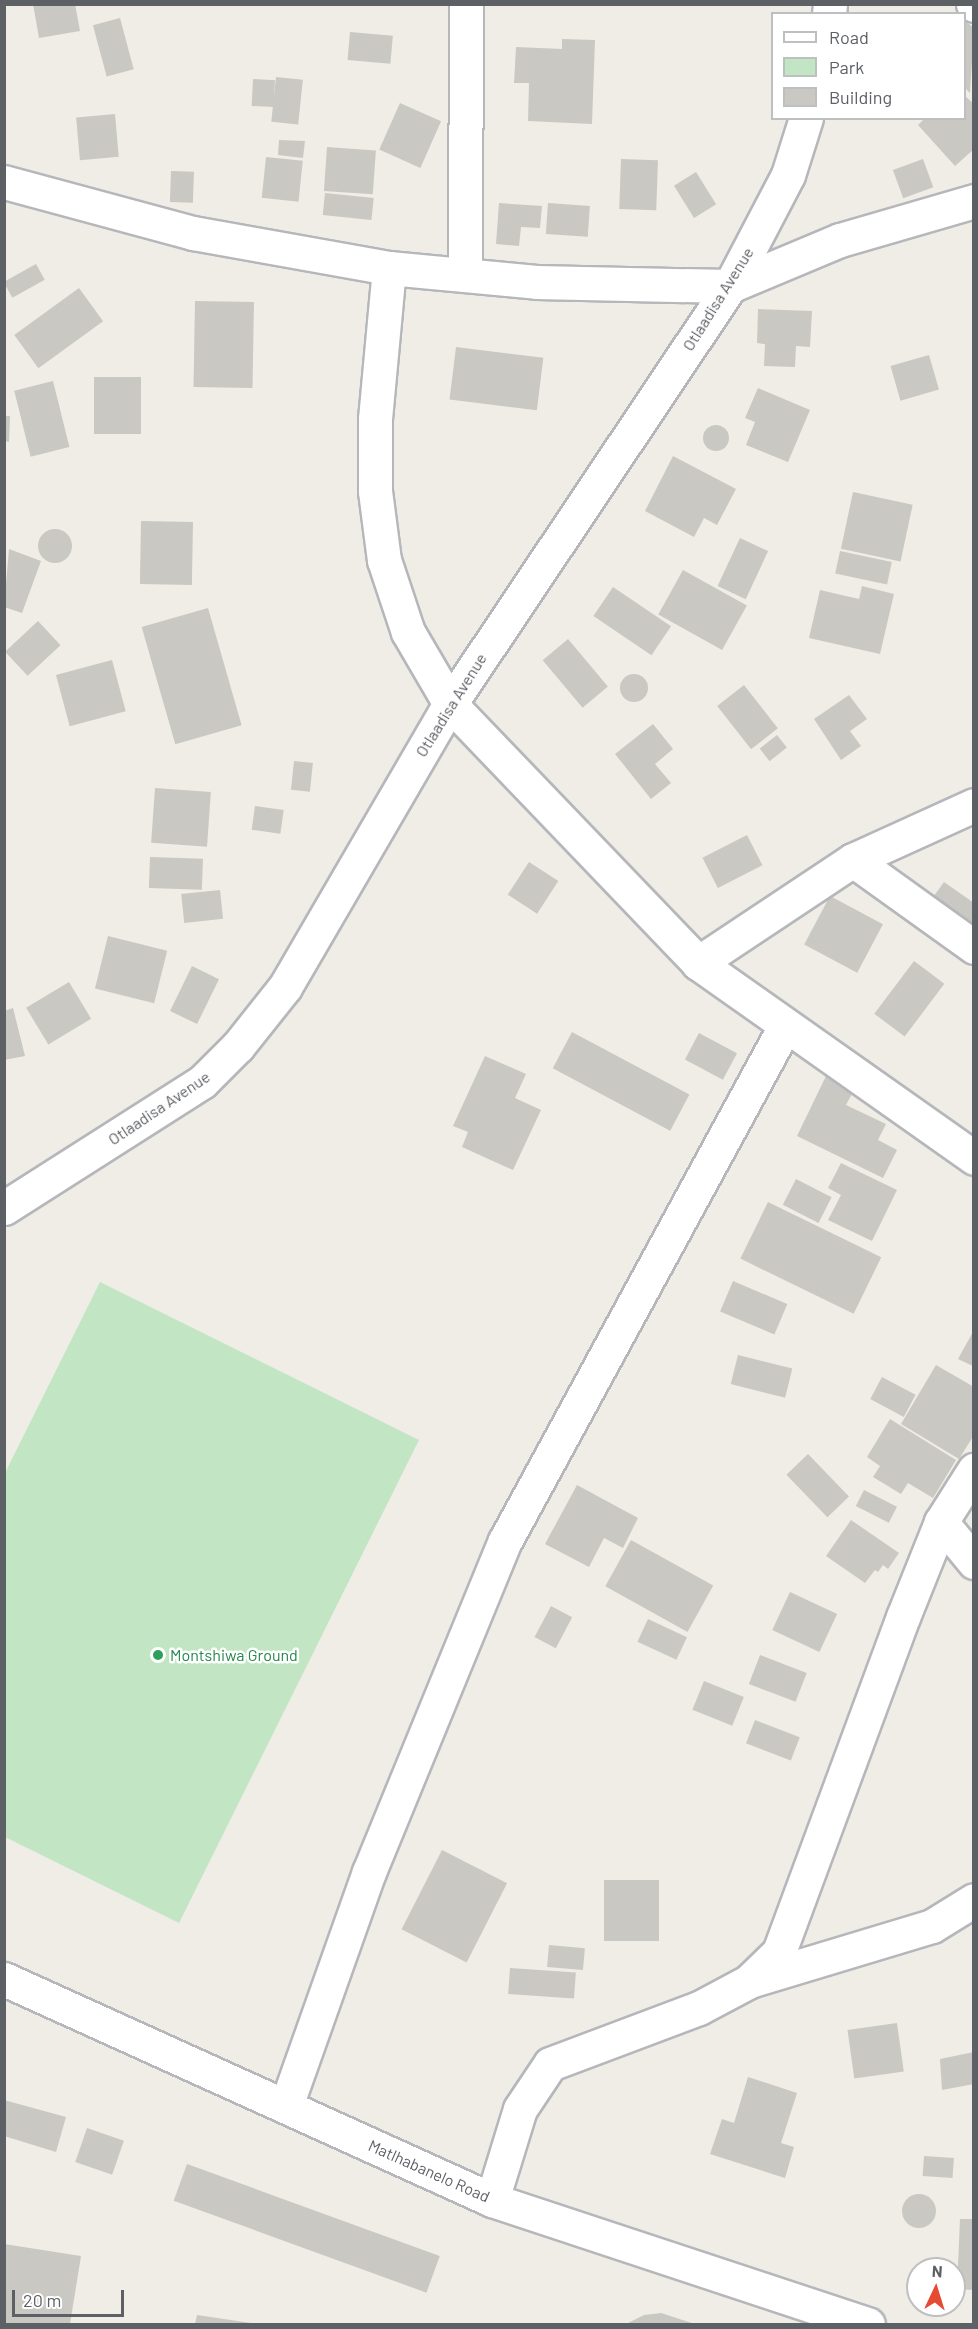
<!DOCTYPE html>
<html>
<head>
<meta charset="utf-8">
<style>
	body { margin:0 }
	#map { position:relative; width:978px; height:2329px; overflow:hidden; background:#efede5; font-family:Barlow,sans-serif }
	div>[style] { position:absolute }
	.green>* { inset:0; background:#c2e6c4 }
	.building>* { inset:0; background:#cac8c2; transform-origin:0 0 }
	.round { border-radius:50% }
	.roads { filter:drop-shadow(2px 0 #b5b7bb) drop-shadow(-2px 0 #b5b7bb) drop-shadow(0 2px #b5b7bb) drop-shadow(0 -2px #b5b7bb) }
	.minor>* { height:33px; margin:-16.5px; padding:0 16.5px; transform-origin:16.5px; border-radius:16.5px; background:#fff }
	.dots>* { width:16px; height:16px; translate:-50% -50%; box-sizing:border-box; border:3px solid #fff; border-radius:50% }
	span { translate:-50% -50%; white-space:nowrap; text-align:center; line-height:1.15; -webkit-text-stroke:5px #fff; paint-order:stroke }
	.street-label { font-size:16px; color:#5d6065 }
	.leisure-label { font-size:16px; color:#27864d }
	.left { translate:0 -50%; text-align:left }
	.frame { position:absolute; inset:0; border:6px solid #5d6065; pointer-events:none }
	.legend { position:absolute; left:771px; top:12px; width:195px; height:108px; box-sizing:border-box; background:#fff; border:2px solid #bebfc1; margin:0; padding:8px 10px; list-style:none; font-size:18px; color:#5d6065 }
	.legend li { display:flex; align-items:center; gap:12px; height:30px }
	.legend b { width:30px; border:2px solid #bebfc1 }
	.north { position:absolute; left:906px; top:2257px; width:60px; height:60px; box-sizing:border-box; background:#fff; border:2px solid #bebfc1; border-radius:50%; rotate:4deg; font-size:16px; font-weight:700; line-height:24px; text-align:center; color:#5d6065 }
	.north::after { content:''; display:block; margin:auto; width:21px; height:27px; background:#e74a33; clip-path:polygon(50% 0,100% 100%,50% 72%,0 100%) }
	.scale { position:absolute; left:12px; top:2290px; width:112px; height:27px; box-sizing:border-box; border:3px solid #5d6065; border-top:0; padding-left:8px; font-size:18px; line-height:21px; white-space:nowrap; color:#5d6065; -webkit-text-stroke:4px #fff; paint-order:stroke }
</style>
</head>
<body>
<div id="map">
	<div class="green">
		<div style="clip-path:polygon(100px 1282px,419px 1440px,179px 1923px,5px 1837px,5px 1473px)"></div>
	</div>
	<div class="building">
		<div style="clip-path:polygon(33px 4px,75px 4px,80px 31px,39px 38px)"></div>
		<div style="left:120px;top:18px;width:53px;height:28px;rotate:75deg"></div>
		<div style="clip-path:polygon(964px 20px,974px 28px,970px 93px,964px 87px)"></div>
		<div style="left:350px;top:32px;width:43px;height:28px;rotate:5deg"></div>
		<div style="clip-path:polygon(562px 39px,595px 40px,592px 124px,528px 121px,529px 83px,514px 83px,516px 47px,562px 49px)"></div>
		<div style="left:276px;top:77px;width:27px;height:45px;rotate:6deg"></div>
		<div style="left:253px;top:79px;width:22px;height:27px;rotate:3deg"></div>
		<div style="clip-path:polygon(964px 95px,974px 104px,974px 149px,955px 166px,918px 125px,925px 118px,964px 118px)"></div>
		<div style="left:400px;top:103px;width:45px;height:51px;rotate:24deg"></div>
		<div style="left:115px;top:114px;width:43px;height:39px;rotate:85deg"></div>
		<div style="clip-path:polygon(279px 140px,305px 141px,303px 158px,278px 155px)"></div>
		<div style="left:327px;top:147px;width:49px;height:44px;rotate:4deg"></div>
		<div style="left:266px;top:157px;width:37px;height:41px;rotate:6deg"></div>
		<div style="left:621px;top:159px;width:37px;height:50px;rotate:2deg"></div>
		<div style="left:923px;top:159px;width:30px;height:32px;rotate:70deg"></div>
		<div style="left:171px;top:171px;width:23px;height:31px;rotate:2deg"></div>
		<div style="left:696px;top:172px;width:38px;height:26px;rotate:58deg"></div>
		<div style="left:325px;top:193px;width:49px;height:22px;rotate:6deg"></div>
		<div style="clip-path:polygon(499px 203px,542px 206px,540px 228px,521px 227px,519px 246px,496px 244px)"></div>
		<div style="left:548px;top:203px;width:42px;height:31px;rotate:4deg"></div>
		<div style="left:36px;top:264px;width:18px;height:37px;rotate:61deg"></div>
		<div style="left:79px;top:288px;width:41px;height:80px;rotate:54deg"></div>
		<div style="left:195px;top:301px;width:59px;height:86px;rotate:1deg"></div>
		<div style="clip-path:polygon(758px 309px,812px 311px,810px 347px,796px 346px,795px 367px,764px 366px,765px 344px,757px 343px)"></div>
		<div style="left:456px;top:347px;width:88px;height:53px;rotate:7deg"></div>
		<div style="left:929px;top:355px;width:36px;height:40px;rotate:74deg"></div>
		<div style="left:94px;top:377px;width:47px;height:57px"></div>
		<div style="left:53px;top:381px;width:68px;height:40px;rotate:76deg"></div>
		<div style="clip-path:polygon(758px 388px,810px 410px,788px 462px,746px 445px,755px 422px,745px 418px)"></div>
		<div style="clip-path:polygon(4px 416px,10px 416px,9px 442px,4px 441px)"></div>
		<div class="round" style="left:703px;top:425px;width:26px;height:26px"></div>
		<div style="clip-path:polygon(673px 456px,736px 489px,717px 525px,704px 518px,694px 537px,645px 511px)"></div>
		<div style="left:853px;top:492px;width:61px;height:58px;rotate:12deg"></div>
		<div style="left:141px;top:521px;width:52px;height:63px;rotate:1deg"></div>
		<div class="round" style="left:38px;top:529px;width:34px;height:34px"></div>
		<div style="left:740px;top:538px;width:31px;height:53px;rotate:25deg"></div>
		<div style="clip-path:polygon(9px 549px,41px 561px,22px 613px,4px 607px)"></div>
		<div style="left:840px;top:551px;width:53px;height:23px;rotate:12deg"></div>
		<div style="left:683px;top:570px;width:73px;height:51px;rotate:29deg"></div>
		<div style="clip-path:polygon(862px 586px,894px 594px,880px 654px,809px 638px,820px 590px,859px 599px)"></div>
		<div style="left:613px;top:587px;width:70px;height:35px;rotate:34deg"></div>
		<div style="left:208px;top:608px;width:122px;height:69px;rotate:74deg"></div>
		<div style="left:38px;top:621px;width:33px;height:45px;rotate:47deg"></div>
		<div style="left:568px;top:639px;width:62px;height:33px;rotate:50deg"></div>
		<div style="left:112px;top:660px;width:53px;height:58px;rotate:75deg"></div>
		<div class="round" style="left:620px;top:674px;width:28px;height:28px"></div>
		<div style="left:744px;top:685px;width:55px;height:34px;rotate:52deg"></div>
		<div style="clip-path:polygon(849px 695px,867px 719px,850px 731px,861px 746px,841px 760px,814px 719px)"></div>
		<div style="clip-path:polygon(653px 724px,673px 749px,655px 764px,671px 783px,651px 799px,615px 754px)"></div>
		<div style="left:777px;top:735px;width:16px;height:22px;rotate:52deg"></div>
		<div style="left:294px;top:761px;width:19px;height:29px;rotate:6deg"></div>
		<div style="left:155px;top:788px;width:56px;height:55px;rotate:4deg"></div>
		<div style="left:255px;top:806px;width:29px;height:24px;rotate:8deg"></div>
		<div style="left:747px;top:835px;width:34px;height:50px;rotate:63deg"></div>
		<div style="left:150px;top:857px;width:53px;height:31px;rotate:2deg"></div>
		<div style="left:529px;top:862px;width:35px;height:39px;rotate:33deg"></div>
		<div style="clip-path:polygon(944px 882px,974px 903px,974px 931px,931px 900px)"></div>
		<div style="left:220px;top:890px;width:29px;height:39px;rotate:84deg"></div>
		<div style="left:830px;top:896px;width:60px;height:55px;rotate:28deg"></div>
		<div style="left:108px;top:936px;width:61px;height:54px;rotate:14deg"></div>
		<div style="left:914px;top:961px;width:38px;height:66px;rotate:37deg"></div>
		<div style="left:192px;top:966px;width:30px;height:50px;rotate:26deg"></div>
		<div style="left:69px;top:982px;width:43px;height:50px;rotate:59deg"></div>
		<div style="clip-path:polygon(13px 1008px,25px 1056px,4px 1060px,4px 1011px)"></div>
		<div style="left:572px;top:1032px;width:133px;height:41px;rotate:28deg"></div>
		<div style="left:699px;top:1033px;width:43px;height:30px;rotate:28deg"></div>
		<div style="clip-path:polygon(485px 1056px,526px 1074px,515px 1098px,541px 1110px,513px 1170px,462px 1147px,468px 1132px,453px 1126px)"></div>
		<div style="clip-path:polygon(826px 1076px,854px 1090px,846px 1105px,886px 1124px,878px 1140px,897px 1150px,883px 1178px,797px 1136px)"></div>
		<div style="clip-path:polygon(841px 1163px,897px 1190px,872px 1241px,828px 1220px,841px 1195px,828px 1188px)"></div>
		<div style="left:796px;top:1179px;width:40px;height:29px;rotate:27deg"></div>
		<div style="left:768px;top:1202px;width:126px;height:63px;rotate:26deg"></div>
		<div style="left:733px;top:1281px;width:59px;height:33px;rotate:23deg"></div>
		<div style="clip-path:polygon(974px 1330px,974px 1365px,973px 1366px,958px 1359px)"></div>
		<div style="left:738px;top:1355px;width:56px;height:30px;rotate:14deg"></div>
		<div style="clip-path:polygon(936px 1365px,974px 1387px,974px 1435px,959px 1459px,901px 1424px)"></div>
		<div style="left:882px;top:1377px;width:38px;height:25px;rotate:28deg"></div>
		<div style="clip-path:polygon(890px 1419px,956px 1460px,933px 1498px,908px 1483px,901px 1494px,873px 1477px,880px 1466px,867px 1457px)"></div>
		<div style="left:808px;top:1454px;width:59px;height:30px;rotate:46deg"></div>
		<div style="clip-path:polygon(577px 1485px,638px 1518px,623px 1548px,604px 1538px,589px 1567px,545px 1544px)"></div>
		<div style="left:864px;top:1490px;width:37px;height:18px;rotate:27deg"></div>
		<div style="clip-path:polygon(851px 1520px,899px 1553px,888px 1569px,883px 1565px,878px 1572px,875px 1570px,865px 1583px,826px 1556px)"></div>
		<div style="left:631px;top:1540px;width:94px;height:53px;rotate:29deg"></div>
		<div style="left:790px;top:1592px;width:52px;height:42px;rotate:25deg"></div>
		<div style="left:551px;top:1606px;width:24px;height:35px;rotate:28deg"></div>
		<div style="left:648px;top:1619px;width:43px;height:25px;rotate:25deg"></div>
		<div style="left:760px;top:1655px;width:50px;height:31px;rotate:21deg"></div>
		<div style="left:704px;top:1681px;width:43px;height:31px;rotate:22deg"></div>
		<div style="left:755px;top:1720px;width:48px;height:25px;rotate:21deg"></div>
		<div style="left:442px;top:1850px;width:73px;height:89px;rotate:27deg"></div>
		<div style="left:604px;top:1880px;width:55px;height:61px"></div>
		<div style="left:549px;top:1945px;width:36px;height:22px;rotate:5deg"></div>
		<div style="left:510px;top:1968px;width:66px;height:26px;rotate:4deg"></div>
		<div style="left:897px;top:2023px;width:49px;height:50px;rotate:82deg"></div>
		<div style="clip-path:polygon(974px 2052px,974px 2084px,942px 2090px,940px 2059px)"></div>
		<div style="clip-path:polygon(748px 2077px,797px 2093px,781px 2143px,794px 2147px,785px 2178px,710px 2154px,722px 2119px,734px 2123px)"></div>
		<div style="clip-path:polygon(4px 2100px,66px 2117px,56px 2152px,4px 2136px)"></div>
		<div style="left:87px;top:2128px;width:39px;height:36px;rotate:19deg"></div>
		<div style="left:924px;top:2156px;width:30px;height:20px;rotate:4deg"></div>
		<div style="left:187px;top:2164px;width:269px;height:39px;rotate:20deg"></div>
		<div class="round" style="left:902px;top:2194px;width:34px;height:34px"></div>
		<div style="clip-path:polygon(960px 2219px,974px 2219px,974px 2290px,957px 2289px)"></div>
		<div style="clip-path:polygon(4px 2244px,81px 2256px,70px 2324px,4px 2324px)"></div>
		<div style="clip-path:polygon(661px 2313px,695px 2324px,626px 2324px,644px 2315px)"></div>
		<div style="clip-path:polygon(197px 2315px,251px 2323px,251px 2324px,195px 2324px)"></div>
	</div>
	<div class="roads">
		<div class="minor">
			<div style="left:973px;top:4px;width:1px;rotate:45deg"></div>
			<div style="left:829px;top:14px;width:10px;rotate:-84deg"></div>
			<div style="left:4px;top:182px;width:196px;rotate:15.1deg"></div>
			<div style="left:193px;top:233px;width:199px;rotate:10.1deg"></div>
			<div style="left:389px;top:268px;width:148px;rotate:5.4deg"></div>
			<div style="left:536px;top:282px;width:194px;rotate:1.2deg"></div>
			<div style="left:730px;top:286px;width:119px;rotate:-22.7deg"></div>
			<div style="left:840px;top:240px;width:140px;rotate:-16.2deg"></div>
			<div style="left:389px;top:268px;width:152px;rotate:95.3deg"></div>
			<div style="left:375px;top:419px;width:72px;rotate:90deg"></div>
			<div style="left:375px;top:491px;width:70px;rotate:82.6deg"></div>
			<div style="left:384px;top:560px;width:76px;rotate:71.6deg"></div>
			<div style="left:408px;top:632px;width:83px;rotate:59.7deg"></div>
			<div style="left:450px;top:704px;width:359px;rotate:46.2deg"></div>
			<div style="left:698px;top:963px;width:338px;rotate:35.2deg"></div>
			<div style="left:465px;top:275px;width:271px;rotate:-89.8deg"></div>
			<div style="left:853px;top:860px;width:149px;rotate:35.7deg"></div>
			<div style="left:698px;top:963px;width:186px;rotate:-33.6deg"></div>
			<div style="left:853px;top:860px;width:133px;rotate:-24.4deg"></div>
			<div style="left:4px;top:1208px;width:235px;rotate:-32.5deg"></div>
			<div style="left:202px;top:1082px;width:51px;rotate:-45deg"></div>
			<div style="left:238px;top:1046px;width:75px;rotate:-51.5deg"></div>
			<div style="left:285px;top:987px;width:328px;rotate:-59.8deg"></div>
			<div style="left:450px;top:704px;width:503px;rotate:-56.18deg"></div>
			<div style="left:730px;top:286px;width:125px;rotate:-62.4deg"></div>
			<div style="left:788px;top:175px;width:60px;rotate:-72.5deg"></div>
			<div style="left:941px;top:1522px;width:52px;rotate:50.5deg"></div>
			<div style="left:4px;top:1979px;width:536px;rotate:24.36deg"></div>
			<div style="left:492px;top:2200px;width:396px;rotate:18.3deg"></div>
			<div style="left:753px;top:1980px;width:187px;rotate:-16.8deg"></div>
			<div style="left:932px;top:1926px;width:49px;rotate:-31.8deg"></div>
			<div style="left:286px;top:2106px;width:248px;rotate:-70.5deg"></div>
			<div style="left:369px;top:1872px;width:358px;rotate:-67.7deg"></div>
			<div style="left:505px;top:1541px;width:584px;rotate:-61.46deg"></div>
			<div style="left:492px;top:2200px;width:95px;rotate:-72.9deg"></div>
			<div style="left:520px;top:2109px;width:54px;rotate:-56.3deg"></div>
			<div style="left:550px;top:2064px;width:159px;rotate:-20.6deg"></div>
			<div style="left:699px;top:2008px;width:55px;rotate:-28deg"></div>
			<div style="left:748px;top:1982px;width:43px;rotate:-44.1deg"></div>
			<div style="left:779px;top:1952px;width:357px;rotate:-69.7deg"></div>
			<div style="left:903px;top:1617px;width:102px;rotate:-68.2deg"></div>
			<div style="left:941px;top:1522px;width:62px;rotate:-57.6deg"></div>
		</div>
	</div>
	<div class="dots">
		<div style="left:158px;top:1655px;background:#2e9e5b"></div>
	</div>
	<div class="street-label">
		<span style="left:718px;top:299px;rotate:-58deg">Otlaadisa Avenue</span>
		<span style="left:451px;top:705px;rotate:-58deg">Otlaadisa Avenue</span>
		<span style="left:159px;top:1108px;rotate:-34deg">Otlaadisa Avenue</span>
		<span style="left:429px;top:2171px;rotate:24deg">Matlhabanelo Road</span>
	</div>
	<div class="leisure-label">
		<span class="left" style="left:170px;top:1655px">Montshiwa Ground</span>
	</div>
	<div class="frame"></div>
	<ul class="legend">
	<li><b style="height:8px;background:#fff"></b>Road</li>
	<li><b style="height:16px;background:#c2e6c4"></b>Park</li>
	<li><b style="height:16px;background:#cac8c2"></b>Building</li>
	</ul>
	<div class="north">N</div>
	<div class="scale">20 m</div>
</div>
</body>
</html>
